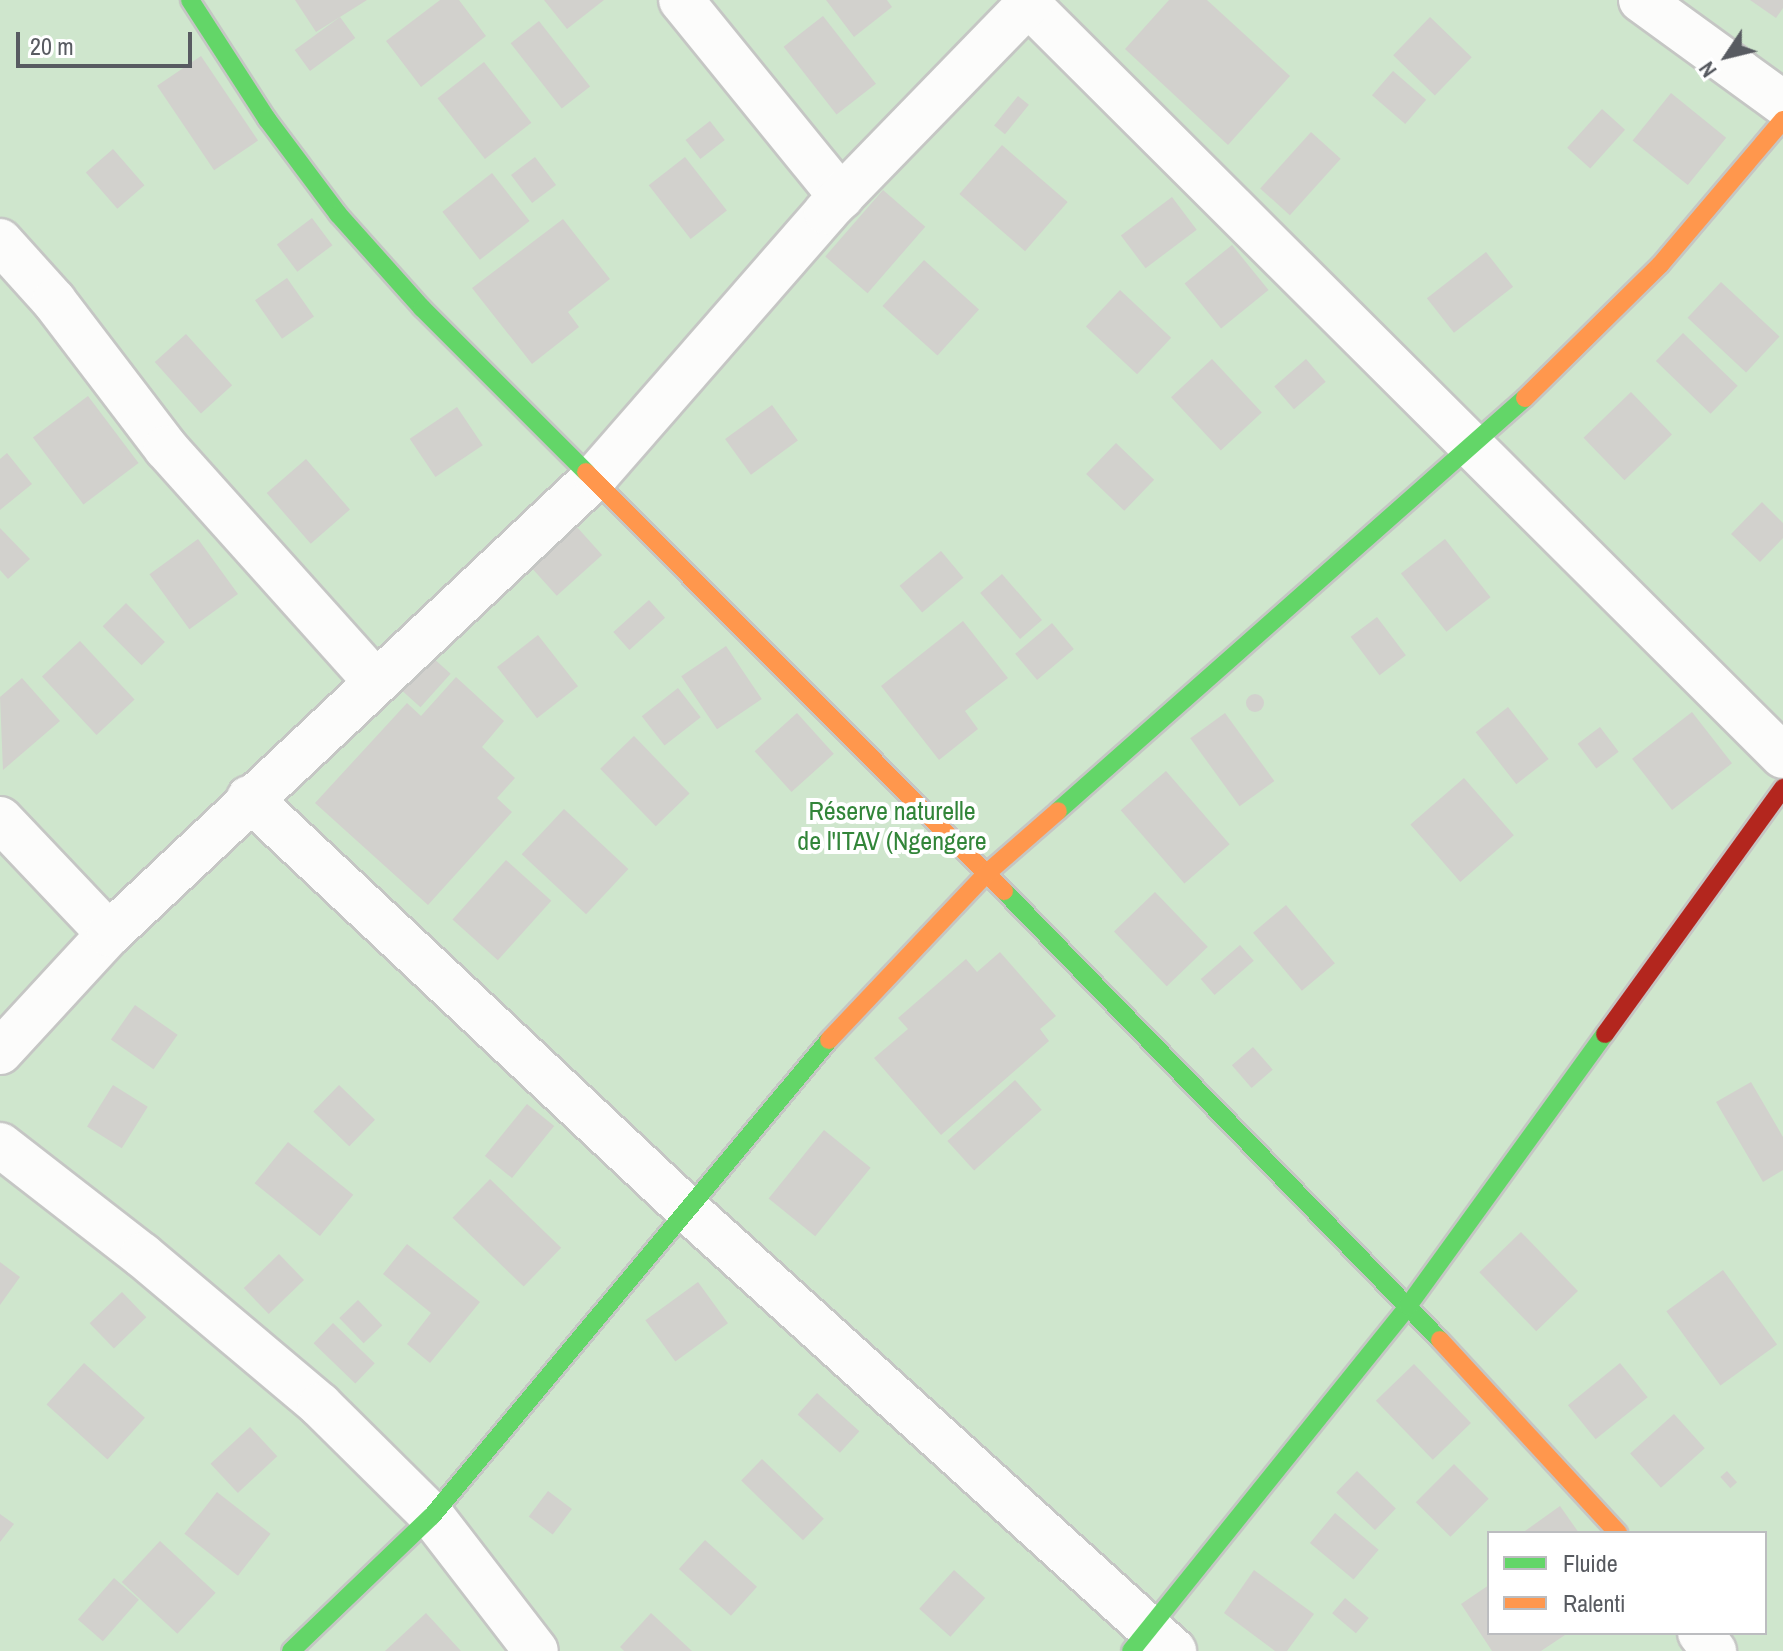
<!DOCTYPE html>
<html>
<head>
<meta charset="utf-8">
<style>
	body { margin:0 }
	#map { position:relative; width:1783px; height:1651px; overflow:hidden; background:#e9e8e2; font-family:"Archivo Narrow",sans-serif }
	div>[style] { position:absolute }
	.green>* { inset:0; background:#cfe6cd }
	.building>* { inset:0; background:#d2d1cd; transform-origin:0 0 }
	.round { border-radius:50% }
	.roads { filter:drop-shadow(2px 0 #c5c6c4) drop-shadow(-2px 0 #c5c6c4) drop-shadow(0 2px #c5c6c4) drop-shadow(0 -2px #c5c6c4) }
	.street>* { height:44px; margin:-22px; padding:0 22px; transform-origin:22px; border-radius:22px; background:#fcfcfb }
	.fast>* { height:18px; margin:-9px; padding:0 9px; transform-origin:9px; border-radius:9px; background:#63d668 }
	.slow>* { height:18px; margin:-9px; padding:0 9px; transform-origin:9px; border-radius:9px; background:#ff974d }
	.jam>* { height:18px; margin:-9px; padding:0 9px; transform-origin:9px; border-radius:9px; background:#b3261e }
	span { translate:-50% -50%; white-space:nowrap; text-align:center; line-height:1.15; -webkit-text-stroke:8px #fff; paint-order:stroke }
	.park-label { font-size:26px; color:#328539 }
	.legend { position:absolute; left:1487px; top:1531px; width:280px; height:104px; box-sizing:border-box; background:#fff; border:2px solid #bcbdc0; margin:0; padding:10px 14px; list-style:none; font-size:24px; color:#585b61 }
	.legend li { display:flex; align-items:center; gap:16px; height:40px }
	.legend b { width:40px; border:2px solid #bcbdc0 }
	.north { position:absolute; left:1687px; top:16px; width:80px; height:80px; -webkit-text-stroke:6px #fff; paint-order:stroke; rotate:235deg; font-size:22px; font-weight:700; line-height:32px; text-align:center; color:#585b61 }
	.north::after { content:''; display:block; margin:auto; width:28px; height:36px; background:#585b61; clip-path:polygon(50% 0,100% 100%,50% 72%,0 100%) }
	.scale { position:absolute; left:16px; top:32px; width:176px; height:36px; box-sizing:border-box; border:4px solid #585b61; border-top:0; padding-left:10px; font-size:24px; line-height:28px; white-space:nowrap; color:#585b61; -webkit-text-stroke:6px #fff; paint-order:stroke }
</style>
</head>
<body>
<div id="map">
	<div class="green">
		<div style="clip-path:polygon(evenodd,0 0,1783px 0,1783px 1651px,0 1651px,0 0,1489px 1533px,1765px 1533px,1765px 1633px,1489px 1633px,1489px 1533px)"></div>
	</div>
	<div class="building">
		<div style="clip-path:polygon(295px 0,367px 0,316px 32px)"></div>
		<div style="clip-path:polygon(440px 0,459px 0,486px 36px,421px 87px,386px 41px)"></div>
		<div style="clip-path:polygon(544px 0,604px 0,567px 29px)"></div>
		<div style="clip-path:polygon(826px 0,887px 0,892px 7px,854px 37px)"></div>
		<div style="clip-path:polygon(1169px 0,1207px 0,1290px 76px,1228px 145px,1125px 49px)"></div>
		<div style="clip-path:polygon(1750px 0,1783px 0,1783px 8px,1776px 18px)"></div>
		<div style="left:823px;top:16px;width:86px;height:50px;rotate:52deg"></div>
		<div style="left:340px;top:17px;width:26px;height:56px;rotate:54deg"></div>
		<div style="left:1430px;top:17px;width:58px;height:53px;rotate:44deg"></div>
		<div style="left:539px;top:21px;width:83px;height:36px;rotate:52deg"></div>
		<div style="left:201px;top:56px;width:102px;height:53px;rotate:56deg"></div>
		<div style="left:484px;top:62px;width:77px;height:59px;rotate:52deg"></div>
		<div style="left:1393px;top:71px;width:44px;height:32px;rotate:41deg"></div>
		<div style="left:1671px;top:93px;width:71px;height:61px;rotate:39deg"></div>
		<div style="left:1018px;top:96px;width:14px;height:38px;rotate:39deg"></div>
		<div style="left:1602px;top:109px;width:31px;height:52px;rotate:42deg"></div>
		<div style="left:710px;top:121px;width:24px;height:31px;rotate:52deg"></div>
		<div style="left:1311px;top:132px;width:40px;height:76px;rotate:42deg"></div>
		<div style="left:1002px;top:145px;width:87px;height:65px;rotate:41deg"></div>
		<div style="left:113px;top:149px;width:48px;height:36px;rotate:49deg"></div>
		<div style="left:535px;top:157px;width:35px;height:30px;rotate:53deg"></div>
		<div style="left:685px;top:157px;width:68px;height:46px;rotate:52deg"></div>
		<div style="left:492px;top:173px;width:61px;height:63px;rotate:52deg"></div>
		<div style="left:883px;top:190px;width:56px;height:88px;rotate:41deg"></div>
		<div style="left:1172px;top:197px;width:41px;height:64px;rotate:53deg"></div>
		<div style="left:312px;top:218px;width:34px;height:44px;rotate:53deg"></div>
		<div style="clip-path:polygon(563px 219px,610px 279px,568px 312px,579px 327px,532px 364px,472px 288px)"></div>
		<div style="left:1232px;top:245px;width:58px;height:61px;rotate:51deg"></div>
		<div style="left:1486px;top:252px;width:44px;height:75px;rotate:52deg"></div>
		<div style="left:924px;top:260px;width:74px;height:62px;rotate:42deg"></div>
		<div style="left:287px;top:278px;width:47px;height:39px;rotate:55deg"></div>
		<div style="left:1721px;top:282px;width:80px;height:49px;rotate:43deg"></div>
		<div style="left:1120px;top:290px;width:70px;height:50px;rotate:43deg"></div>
		<div style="left:1683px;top:333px;width:76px;height:39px;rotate:44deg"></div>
		<div style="left:186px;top:334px;width:69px;height:42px;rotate:48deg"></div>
		<div style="left:1212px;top:359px;width:73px;height:56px;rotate:47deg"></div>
		<div style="left:1306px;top:359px;width:30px;height:42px;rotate:49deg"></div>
		<div style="left:1631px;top:392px;width:59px;height:66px;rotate:46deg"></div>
		<div style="left:88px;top:396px;width:84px;height:69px;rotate:53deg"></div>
		<div style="left:772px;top:405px;width:44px;height:58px;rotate:54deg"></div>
		<div style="left:457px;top:407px;width:46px;height:57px;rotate:56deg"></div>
		<div style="left:1116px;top:443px;width:53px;height:43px;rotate:44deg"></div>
		<div style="clip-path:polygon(7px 453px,32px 484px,0 510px,0 459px)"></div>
		<div style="left:306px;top:459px;width:67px;height:52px;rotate:49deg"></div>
		<div style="clip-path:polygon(1762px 502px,1783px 523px,1783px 538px,1760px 562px,1731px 534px)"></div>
		<div style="left:576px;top:526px;width:39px;height:61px;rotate:48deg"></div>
		<div style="clip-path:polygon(0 528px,30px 559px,8px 579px,0 570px)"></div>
		<div style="left:198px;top:539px;width:68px;height:60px;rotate:54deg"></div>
		<div style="left:1445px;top:539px;width:74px;height:56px;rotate:52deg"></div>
		<div style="left:941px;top:551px;width:35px;height:54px;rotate:50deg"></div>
		<div style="left:1002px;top:574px;width:61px;height:29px;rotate:49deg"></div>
		<div style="left:649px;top:600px;width:24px;height:48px;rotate:48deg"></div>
		<div style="left:126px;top:603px;width:55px;height:33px;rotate:45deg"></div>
		<div style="left:1377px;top:617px;width:48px;height:33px;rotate:53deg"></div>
		<div style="clip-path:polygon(963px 621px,1008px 678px,965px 711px,978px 729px,939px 760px,881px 686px)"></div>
		<div style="left:1052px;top:623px;width:34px;height:48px;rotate:50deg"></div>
		<div style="left:538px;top:635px;width:65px;height:52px;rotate:52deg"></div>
		<div style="left:80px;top:641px;width:80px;height:52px;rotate:47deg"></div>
		<div style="left:726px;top:646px;width:64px;height:54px;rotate:56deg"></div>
		<div style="left:432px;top:657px;width:25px;height:45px;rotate:42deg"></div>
		<div style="clip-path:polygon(456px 677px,504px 721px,482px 747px,515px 778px,497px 798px,512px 812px,428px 905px,315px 803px,407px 703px,421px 716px)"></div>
		<div style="clip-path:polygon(22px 678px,60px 721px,3px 770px,0 697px)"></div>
		<div style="left:678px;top:688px;width:37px;height:46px;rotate:52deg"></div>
		<div class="round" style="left:1246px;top:694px;width:18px;height:18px"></div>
		<div style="left:1508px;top:707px;width:66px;height:41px;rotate:52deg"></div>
		<div style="left:1692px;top:712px;width:65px;height:76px;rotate:52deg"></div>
		<div style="left:797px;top:713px;width:55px;height:57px;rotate:48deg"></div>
		<div style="left:1225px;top:713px;width:84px;height:43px;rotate:54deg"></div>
		<div style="left:1600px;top:727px;width:31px;height:28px;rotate:53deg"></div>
		<div style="left:634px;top:736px;width:80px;height:47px;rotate:46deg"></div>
		<div style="left:1166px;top:771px;width:97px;height:60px;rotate:49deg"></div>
		<div style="left:1464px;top:778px;width:76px;height:71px;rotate:49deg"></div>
		<div style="left:564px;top:809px;width:88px;height:62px;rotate:43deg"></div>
		<div style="left:506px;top:860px;width:61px;height:80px;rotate:42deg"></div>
		<div style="left:1155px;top:892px;width:76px;height:57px;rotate:46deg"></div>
		<div style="left:1286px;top:905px;width:76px;height:43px;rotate:50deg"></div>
		<div style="left:1240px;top:945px;width:21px;height:52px;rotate:49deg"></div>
		<div style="clip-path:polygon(1000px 952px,1056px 1016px,1040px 1029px,1049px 1041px,941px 1135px,874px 1058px,908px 1029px,898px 1018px,966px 959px,977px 972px)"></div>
		<div style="left:135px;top:1005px;width:52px;height:42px;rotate:35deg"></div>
		<div style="left:1253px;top:1047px;width:30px;height:28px;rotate:49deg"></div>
		<div style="left:1015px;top:1080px;width:40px;height:91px;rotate:48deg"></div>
		<div style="clip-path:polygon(1751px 1082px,1783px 1137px,1783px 1170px,1763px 1182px,1716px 1102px)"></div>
		<div style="left:113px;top:1085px;width:41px;height:49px;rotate:32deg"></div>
		<div style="left:339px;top:1085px;width:50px;height:37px;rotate:44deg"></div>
		<div style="left:527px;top:1104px;width:35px;height:67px;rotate:39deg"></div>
		<div style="left:824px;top:1130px;width:60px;height:88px;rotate:39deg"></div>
		<div style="left:288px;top:1142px;width:84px;height:53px;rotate:39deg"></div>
		<div style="left:490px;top:1179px;width:99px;height:54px;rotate:44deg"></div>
		<div style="left:1521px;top:1232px;width:82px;height:58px;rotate:46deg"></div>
		<div style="clip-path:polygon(407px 1244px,480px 1302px,430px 1363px,407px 1344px,431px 1313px,383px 1274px)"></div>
		<div style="left:279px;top:1254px;width:36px;height:49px;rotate:46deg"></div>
		<div style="clip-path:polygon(0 1262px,20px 1277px,0 1305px)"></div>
		<div style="left:1723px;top:1270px;width:92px;height:70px;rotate:54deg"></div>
		<div style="left:698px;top:1282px;width:51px;height:65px;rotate:54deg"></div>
		<div style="left:122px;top:1292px;width:35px;height:45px;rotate:46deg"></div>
		<div style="left:358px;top:1300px;width:35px;height:26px;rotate:46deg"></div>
		<div style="left:333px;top:1323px;width:58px;height:28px;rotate:44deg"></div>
		<div style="left:84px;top:1363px;width:82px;height:56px;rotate:42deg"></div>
		<div style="left:1620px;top:1363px;width:44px;height:67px;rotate:51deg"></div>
		<div style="left:1414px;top:1364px;width:82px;height:53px;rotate:46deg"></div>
		<div style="left:817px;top:1393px;width:57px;height:29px;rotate:42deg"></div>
		<div style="left:1674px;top:1414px;width:46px;height:59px;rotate:48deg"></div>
		<div style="left:250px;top:1427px;width:40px;height:54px;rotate:47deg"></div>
		<div style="left:762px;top:1459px;width:86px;height:30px;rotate:44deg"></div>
		<div style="left:1454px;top:1464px;width:49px;height:54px;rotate:45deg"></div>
		<div style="left:1357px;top:1471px;width:54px;height:30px;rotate:44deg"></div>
		<div style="left:1727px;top:1471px;width:15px;height:9px;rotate:48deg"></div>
		<div style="left:548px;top:1491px;width:30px;height:32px;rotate:37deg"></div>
		<div style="left:217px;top:1492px;width:68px;height:53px;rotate:38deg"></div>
		<div style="clip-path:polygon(1560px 1506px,1579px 1533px,1526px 1533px,1525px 1531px)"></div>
		<div style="left:1335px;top:1513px;width:57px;height:39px;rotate:40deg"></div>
		<div style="clip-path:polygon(0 1514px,14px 1524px,0 1542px)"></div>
		<div style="left:705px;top:1540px;width:70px;height:39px;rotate:42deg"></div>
		<div style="left:160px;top:1541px;width:76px;height:56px;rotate:43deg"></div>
		<div style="left:954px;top:1570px;width:42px;height:52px;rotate:42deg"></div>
		<div style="clip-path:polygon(1254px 1570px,1314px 1614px,1287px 1651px,1275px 1651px,1224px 1613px)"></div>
		<div style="left:114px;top:1578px;width:33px;height:55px;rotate:41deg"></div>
		<div style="clip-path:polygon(1489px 1585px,1489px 1633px,1568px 1633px,1541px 1651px,1492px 1651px,1461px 1604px)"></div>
		<div style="left:1345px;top:1598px;width:31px;height:20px;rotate:40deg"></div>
		<div style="clip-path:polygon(426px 1613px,461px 1651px,385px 1651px)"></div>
		<div style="clip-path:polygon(651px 1613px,692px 1651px,624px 1651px,620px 1647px)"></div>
	</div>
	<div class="roads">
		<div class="street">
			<div style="left:681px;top:0;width:254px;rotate:50.9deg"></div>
			<div style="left:1024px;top:0;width:1071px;rotate:44.89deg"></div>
			<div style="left:1641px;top:0;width:175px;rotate:36deg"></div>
			<div style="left:0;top:241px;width:81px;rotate:48deg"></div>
			<div style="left:54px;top:301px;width:185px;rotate:52.7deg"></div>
			<div style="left:166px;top:448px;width:312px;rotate:48.1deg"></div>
			<div style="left:249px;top:798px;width:603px;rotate:43.19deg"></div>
			<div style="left:689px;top:1211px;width:655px;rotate:42.21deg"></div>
			<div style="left:0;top:819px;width:158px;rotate:46.5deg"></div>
			<div style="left:0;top:1052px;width:161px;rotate:-47.3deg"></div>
			<div style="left:109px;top:934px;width:669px;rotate:-43.24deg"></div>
			<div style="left:596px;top:476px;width:350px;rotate:-48.9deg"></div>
			<div style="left:826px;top:212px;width:296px;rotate:-45.8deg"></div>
			<div style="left:0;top:1145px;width:180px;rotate:37.8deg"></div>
			<div style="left:142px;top:1255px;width:233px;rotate:40.1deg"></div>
			<div style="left:320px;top:1405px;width:158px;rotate:44.7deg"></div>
			<div style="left:432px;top:1516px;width:170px;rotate:52.4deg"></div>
			<div style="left:1700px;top:1633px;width:23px;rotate:52deg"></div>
		</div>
		<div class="fast">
			<div style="left:190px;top:0;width:142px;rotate:57.1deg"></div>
			<div style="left:267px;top:119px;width:119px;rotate:53.2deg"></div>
			<div style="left:338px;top:214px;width:126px;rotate:48.2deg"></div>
			<div style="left:422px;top:308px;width:232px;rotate:45deg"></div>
			<div style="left:1058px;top:811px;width:623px;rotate:-41.49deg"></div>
			<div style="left:1004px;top:891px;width:626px;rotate:45.84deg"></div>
			<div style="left:291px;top:1651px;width:195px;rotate:-43.8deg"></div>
			<div style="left:432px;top:1516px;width:620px;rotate:-50.17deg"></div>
			<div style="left:1131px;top:1651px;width:442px;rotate:-51.2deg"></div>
			<div style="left:1408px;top:1306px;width:336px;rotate:-54.1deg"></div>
		</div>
		<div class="slow">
			<div style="left:1525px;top:398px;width:190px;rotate:-44.6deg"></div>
			<div style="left:1660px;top:265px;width:190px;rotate:-49.7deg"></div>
			<div style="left:586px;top:472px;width:592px;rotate:45.07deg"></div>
			<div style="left:829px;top:1040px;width:230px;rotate:-46.6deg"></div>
			<div style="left:987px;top:873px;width:94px;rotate:-41.1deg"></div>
			<div style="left:1440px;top:1340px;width:263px;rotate:47.3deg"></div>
		</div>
		<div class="jam">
			<div style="left:1605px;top:1034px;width:304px;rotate:-54.1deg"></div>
		</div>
	</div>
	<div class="park-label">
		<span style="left:892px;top:826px">Réserve naturelle<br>de l'ITAV (Ngengere</span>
	</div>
	<ul class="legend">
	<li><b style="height:10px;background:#63d668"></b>Fluide</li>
	<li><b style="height:10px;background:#ff974d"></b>Ralenti</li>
	</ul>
	<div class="north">N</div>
	<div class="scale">20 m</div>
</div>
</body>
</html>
